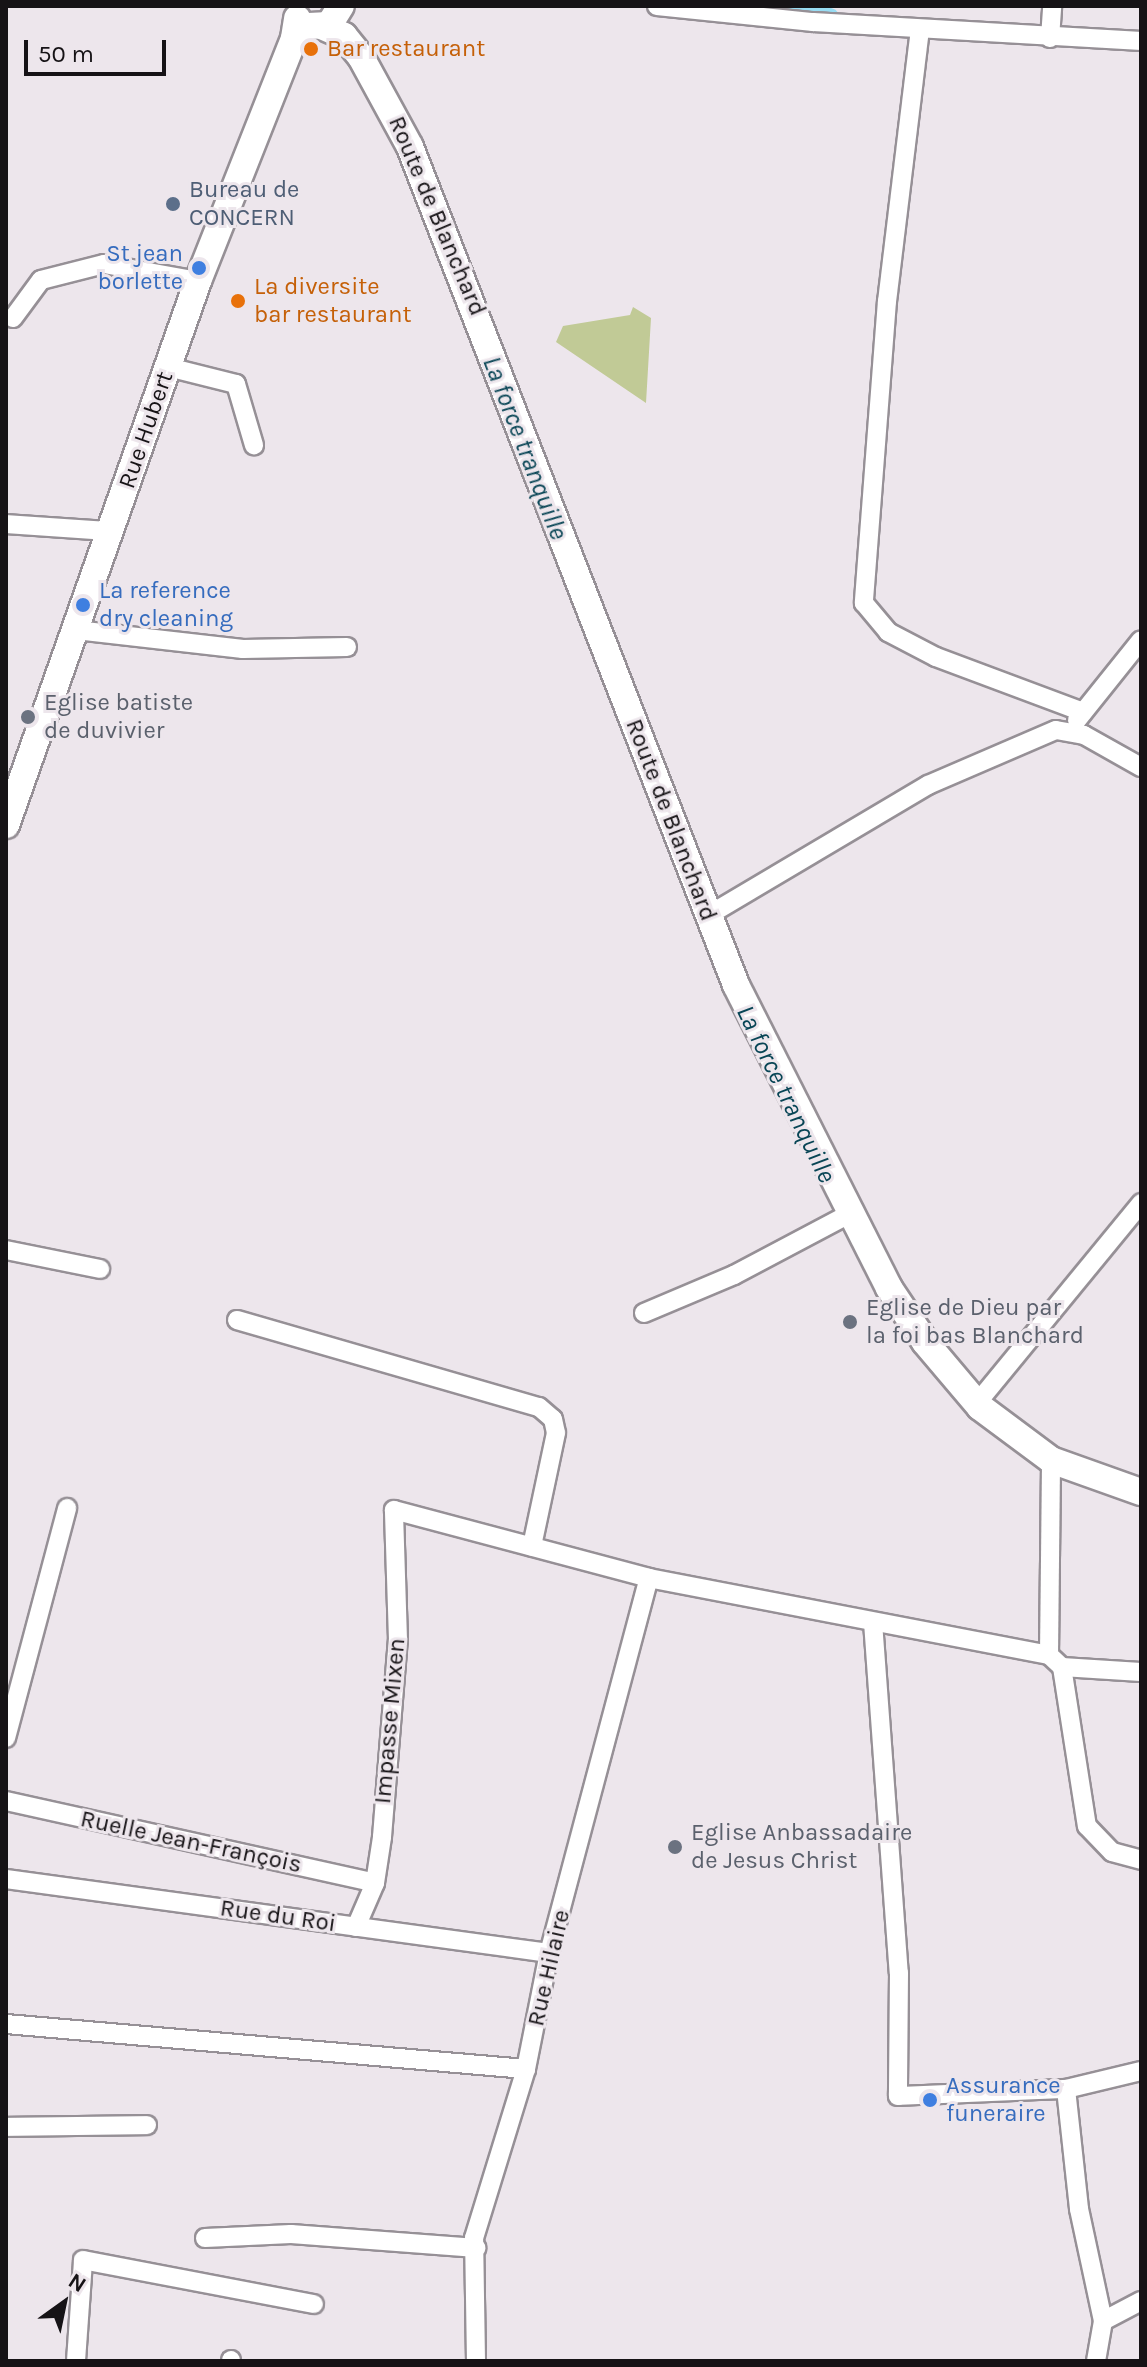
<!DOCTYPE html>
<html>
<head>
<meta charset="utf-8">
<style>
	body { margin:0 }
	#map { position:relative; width:1147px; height:2367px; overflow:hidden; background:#ede6ec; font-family:Karla,sans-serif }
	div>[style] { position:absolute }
	.green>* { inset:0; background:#c1ca96 }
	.canal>* { height:20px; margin:-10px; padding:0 10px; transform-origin:10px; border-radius:10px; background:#98dcf3 }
	.roads { filter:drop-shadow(2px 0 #969096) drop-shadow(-2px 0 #969096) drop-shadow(0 2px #969096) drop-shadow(0 -2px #969096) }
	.street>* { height:18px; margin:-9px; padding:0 9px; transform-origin:9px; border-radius:9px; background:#fff }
	.secondary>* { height:26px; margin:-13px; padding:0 13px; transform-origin:13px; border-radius:13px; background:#fff }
	.dots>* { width:22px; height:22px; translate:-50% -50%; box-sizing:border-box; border:4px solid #ede6ec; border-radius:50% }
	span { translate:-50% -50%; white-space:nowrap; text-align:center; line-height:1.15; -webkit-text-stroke:6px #ede6ec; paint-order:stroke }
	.food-label { font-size:24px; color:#c56008 }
	.left { translate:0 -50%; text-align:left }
	.service-label { font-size:24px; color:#4e5e75 }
	.street-label { font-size:24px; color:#161316 }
	.shop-label { font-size:24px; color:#366cbe }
	.right { translate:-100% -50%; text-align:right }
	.worship-label { font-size:24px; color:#5b616d }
	.water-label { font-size:26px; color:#084555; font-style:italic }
	.frame { position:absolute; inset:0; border:8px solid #161316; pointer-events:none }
	.north { position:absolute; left:24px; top:2263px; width:80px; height:80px; -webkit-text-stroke:6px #ede6ec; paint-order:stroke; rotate:33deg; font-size:22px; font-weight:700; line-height:32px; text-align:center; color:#161316 }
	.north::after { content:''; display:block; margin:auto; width:28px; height:36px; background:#161316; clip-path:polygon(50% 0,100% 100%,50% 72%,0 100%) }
	.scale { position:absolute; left:24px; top:40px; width:142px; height:36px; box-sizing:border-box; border:4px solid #161316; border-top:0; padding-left:10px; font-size:24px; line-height:28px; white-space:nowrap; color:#161316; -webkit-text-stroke:6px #ede6ec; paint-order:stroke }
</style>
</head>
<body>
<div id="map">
	<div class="green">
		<div style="clip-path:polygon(633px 307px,651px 318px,646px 403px,556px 342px,563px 326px,630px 315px)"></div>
	</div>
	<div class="canal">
		<div style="left:777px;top:6px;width:54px;rotate:12.8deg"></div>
	</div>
	<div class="roads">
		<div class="street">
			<div style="left:657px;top:6px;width:157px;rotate:5.9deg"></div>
			<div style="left:813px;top:22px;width:329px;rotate:3.3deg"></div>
			<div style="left:920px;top:29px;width:274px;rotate:96.9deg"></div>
			<div style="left:887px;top:301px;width:303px;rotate:94.4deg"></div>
			<div style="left:864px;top:603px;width:38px;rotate:50deg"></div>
			<div style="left:888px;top:632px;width:54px;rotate:27.5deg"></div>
			<div style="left:936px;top:657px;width:157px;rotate:20.5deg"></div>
			<div style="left:1050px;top:38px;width:32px;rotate:-86deg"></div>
			<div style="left:13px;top:318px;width:47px;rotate:-53.6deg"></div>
			<div style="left:41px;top:280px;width:65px;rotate:-14.3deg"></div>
			<div style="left:104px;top:264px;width:96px;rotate:10.3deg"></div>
			<div style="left:168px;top:367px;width:70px;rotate:14deg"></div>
			<div style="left:236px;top:384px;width:64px;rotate:73.6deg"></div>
			<div style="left:6px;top:524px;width:104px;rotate:3.9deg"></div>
			<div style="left:76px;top:630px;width:168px;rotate:6.5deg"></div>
			<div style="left:243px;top:649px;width:104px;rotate:-1.1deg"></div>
			<div style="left:1077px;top:720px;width:102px;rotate:-51.3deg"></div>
			<div style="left:709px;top:915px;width:255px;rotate:-30.7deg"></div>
			<div style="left:928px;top:785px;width:139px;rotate:-23.3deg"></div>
			<div style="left:1056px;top:730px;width:28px;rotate:10deg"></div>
			<div style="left:1084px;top:735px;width:65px;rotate:29.3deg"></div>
			<div style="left:6px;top:1250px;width:96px;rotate:11.4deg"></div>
			<div style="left:644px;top:1313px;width:98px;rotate:-22.9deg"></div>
			<div style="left:734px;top:1275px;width:132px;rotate:-27.9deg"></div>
			<div style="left:237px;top:1320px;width:314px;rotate:16.1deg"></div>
			<div style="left:539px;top:1407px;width:18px;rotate:41deg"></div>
			<div style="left:553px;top:1419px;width:14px;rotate:78deg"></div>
			<div style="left:556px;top:1433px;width:116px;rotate:102deg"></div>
			<div style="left:977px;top:1403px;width:259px;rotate:-50.6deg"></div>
			<div style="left:873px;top:1622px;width:352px;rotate:85.8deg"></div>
			<div style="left:899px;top:1973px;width:123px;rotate:90.5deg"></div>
			<div style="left:898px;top:2096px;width:168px;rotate:-2.4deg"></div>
			<div style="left:1066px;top:2089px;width:121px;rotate:83.8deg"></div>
			<div style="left:1079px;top:2209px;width:115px;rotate:77.9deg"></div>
			<div style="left:1103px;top:2321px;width:41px;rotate:99.9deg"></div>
			<div style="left:1049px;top:1655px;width:18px;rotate:43deg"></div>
			<div style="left:1062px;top:1667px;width:161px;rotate:81.1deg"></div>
			<div style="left:1087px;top:1826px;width:36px;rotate:46deg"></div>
			<div style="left:1112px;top:1852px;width:30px;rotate:15deg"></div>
			<div style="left:1062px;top:1667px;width:79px;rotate:3.6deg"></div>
			<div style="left:6px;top:1738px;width:238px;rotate:-75.1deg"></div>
			<div style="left:6px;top:1801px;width:378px;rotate:12.5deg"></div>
			<div style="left:6px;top:1879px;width:548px;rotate:7.76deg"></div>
			<div style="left:356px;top:1927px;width:48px;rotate:-66.6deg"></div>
			<div style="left:375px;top:1883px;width:47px;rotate:-81.3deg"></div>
			<div style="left:382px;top:1837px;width:198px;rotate:-85.4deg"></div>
			<div style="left:398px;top:1640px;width:130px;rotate:-91.8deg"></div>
			<div style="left:394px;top:1510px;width:264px;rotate:14.9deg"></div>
			<div style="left:649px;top:1578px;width:407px;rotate:10.9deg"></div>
			<div style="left:1049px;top:1655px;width:195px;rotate:-89.4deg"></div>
			<div style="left:6px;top:2024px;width:522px;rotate:4.95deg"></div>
			<div style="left:1066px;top:2089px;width:77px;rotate:-13.5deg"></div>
			<div style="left:6px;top:2127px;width:141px;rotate:-0.8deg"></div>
			<div style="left:205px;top:2238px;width:86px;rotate:-2.7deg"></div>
			<div style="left:291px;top:2234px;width:186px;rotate:4.3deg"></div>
			<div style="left:1103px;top:2321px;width:43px;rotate:-27.8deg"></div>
			<div style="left:231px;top:2360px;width:1px;rotate:90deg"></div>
			<div style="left:76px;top:2361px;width:101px;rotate:-86deg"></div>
			<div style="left:83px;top:2260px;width:235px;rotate:10.8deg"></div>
			<div style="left:476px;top:2361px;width:123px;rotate:-90.9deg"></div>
			<div style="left:474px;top:2238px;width:177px;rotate:-72.9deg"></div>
			<div style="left:526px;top:2069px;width:118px;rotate:-78.8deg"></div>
			<div style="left:549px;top:1953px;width:388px;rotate:-75.1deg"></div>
		</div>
		<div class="secondary">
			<div style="left:309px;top:26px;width:20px;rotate:-3deg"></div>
			<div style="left:329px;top:25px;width:22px;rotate:-58deg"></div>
			<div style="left:324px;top:27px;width:22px;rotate:24deg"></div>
			<div style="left:344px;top:36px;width:27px;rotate:51deg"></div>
			<div style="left:361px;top:57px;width:102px;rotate:61.4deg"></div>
			<div style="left:410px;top:147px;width:899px;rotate:68.74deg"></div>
			<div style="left:736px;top:985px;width:339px;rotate:63.2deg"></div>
			<div style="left:889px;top:1288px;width:65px;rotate:56.3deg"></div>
			<div style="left:925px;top:1342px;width:85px;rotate:49.8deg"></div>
			<div style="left:980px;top:1407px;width:89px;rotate:36.7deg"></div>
			<div style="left:1051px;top:1460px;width:96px;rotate:19.6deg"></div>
			<div style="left:6px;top:825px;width:577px;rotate:-70.56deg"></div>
			<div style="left:198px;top:281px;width:261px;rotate:-68.4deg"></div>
			<div style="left:294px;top:38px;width:20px;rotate:-81deg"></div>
		</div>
	</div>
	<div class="dots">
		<div style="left:311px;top:49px;background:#e8710a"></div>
		<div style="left:173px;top:204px;background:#5c6f8a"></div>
		<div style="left:199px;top:268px;background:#3f7fe0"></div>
		<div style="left:238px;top:301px;background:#e8710a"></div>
		<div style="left:83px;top:605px;background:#3f7fe0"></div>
		<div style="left:28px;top:717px;background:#6b7280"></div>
		<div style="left:850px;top:1322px;background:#6b7280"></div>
		<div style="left:675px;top:1847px;background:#6b7280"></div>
		<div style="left:930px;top:2100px;background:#3f7fe0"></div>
	</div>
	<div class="food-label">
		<span class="left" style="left:327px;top:49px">Bar restaurant</span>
		<span class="left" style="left:254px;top:301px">La diversite<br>bar restaurant</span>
	</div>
	<div class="service-label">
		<span class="left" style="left:189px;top:204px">Bureau de<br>CONCERN</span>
	</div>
	<div class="street-label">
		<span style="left:437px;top:216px;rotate:67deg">Route de Blanchard</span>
		<span style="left:146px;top:430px;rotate:-71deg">Rue Hubert</span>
		<span style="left:671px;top:820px;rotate:69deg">Route de Blanchard</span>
		<span style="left:390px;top:1721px;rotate:-85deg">Impasse Mixen</span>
		<span style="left:191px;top:1842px;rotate:12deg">Ruelle Jean-François</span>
		<span style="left:278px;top:1916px;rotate:8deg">Rue du Roi</span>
		<span style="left:549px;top:1968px;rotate:-77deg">Rue Hilaire</span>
	</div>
	<div class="shop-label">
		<span class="right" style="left:183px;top:268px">St jean<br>borlette</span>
		<span class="left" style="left:99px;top:605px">La reference<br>dry cleaning</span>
		<span class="left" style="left:946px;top:2100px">Assurance<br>funeraire</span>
	</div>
	<div class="worship-label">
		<span class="left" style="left:44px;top:717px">Eglise batiste<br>de duvivier</span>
		<span class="left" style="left:866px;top:1322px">Eglise de Dieu par<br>la foi bas Blanchard</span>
		<span class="left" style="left:691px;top:1847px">Eglise Anbassadaire<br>de Jesus Christ</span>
	</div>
	<div class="water-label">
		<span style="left:525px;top:448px;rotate:69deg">La force tranquille</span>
		<span style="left:786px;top:1094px;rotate:64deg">La force tranquille</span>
	</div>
	<div class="frame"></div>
	<div class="north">N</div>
	<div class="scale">50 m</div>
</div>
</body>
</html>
